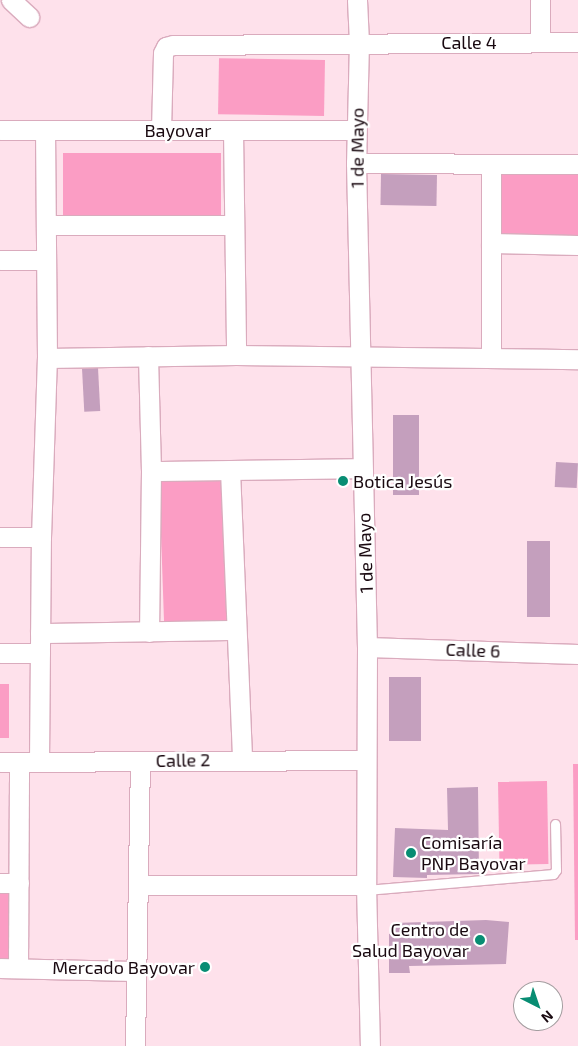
<!DOCTYPE html>
<html>
<head>
<meta charset="utf-8">
<style>
	body { margin:0 }
	#map { position:relative; width:578px; height:1046px; overflow:hidden; background:#fee1eb; font-family:"Exo 2",sans-serif }
	div>[style] { position:absolute }
	.green>* { inset:0; background:#fb9dc4; transform-origin:0 0 }
	.building>* { inset:0; background:#c49fbd; transform-origin:0 0 }
	.roads { filter:drop-shadow(1px 0 #daabbd) drop-shadow(-1px 0 #daabbd) drop-shadow(0 1px #daabbd) drop-shadow(0 -1px #daabbd) }
	.service>* { height:9px; margin:-4.5px; padding:0 4.5px; transform-origin:4.5px; border-radius:4.5px; background:#fff }
	.minor>* { height:19px; margin:-9.5px; padding:0 9.5px; transform-origin:9.5px; border-radius:9.5px; background:#fff }
	.dots>* { width:14px; height:14px; translate:-50% -50%; box-sizing:border-box; border:2px solid #fff; border-radius:50% }
	span { translate:-50% -50%; white-space:nowrap; text-align:center; line-height:1.15; -webkit-text-stroke:4.5px #fff; paint-order:stroke }
	.street-label { font-size:18px; color:#190910 }
	.poi-label { font-size:18px; color:#190910 }
	.left { translate:0 -50%; text-align:left }
	.right { translate:-100% -50%; text-align:right }
	.north { position:absolute; left:513px; top:981px; width:50px; height:50px; box-sizing:border-box; background:#fff; border:1px solid #a39d9f; border-radius:50%; rotate:139deg; font-size:14px; font-weight:700; line-height:20px; text-align:center; color:#190910 }
	.north::after { content:''; display:block; margin:auto; width:18px; height:22px; background:#088d73; clip-path:polygon(50% 0,100% 100%,50% 72%,0 100%) }
</style>
</head>
<body>
<div id="map">
	<div class="green">
		<div style="left:325px;top:60px;width:56px;height:106px;rotate:91deg"></div>
		<div style="left:221px;top:153px;width:65px;height:158px;rotate:90deg"></div>
		<div style="left:498px;top:171px;width:80px;height:68px"></div>
		<div style="left:223px;top:476px;width:145px;height:64px;rotate:88deg"></div>
		<div style="left:0;top:684px;width:9px;height:54px"></div>
		<div style="clip-path:polygon(573px 764px,578px 764px,578px 940px,575px 940px)"></div>
		<div style="left:547px;top:781px;width:83px;height:49px;rotate:89deg"></div>
		<div style="left:0;top:890px;width:12px;height:72px"></div>
	</div>
	<div class="building">
		<div style="left:381px;top:174px;width:56px;height:31px;rotate:1deg"></div>
		<div style="left:98px;top:368px;width:43px;height:16px;rotate:87deg"></div>
		<div style="left:393px;top:415px;width:26px;height:80px"></div>
		<div style="left:556px;top:462px;width:22px;height:25px;rotate:3deg"></div>
		<div style="left:550px;top:541px;width:76px;height:23px;rotate:90deg"></div>
		<div style="left:389px;top:677px;width:32px;height:64px"></div>
		<div style="clip-path:polygon(478px 787px,479px 874px,427px 875px,427px 878px,393px 877px,395px 828px,448px 830px,447px 788px)"></div>
		<div style="clip-path:polygon(486px 920px,509px 922px,506px 964px,409px 966px,410px 973px,389px 973px,389px 934px,394px 933px,394px 923px)"></div>
	</div>
	<div class="roads">
		<div class="service">
			<div style="left:366px;top:890px;width:188px;rotate:-4.9deg"></div>
			<div style="left:553px;top:874px;width:5px;rotate:-53deg"></div>
			<div style="left:556px;top:870px;width:46px;rotate:-91.2deg"></div>
		</div>
		<div class="minor">
			<div style="left:11px;top:0;width:25px;rotate:43deg"></div>
			<div style="left:357px;top:0;width:42px;rotate:87.3deg"></div>
			<div style="left:359px;top:42px;width:121px;rotate:91.4deg"></div>
			<div style="left:356px;top:163px;width:484px;rotate:88.7deg"></div>
			<div style="left:367px;top:647px;width:238px;rotate:90.2deg"></div>
			<div style="left:366px;top:885px;width:161px;rotate:88.6deg"></div>
			<div style="left:540px;top:0;width:42px;rotate:90deg"></div>
			<div style="left:0;top:130px;width:356px"></div>
			<div style="left:161px;top:130px;width:77px;rotate:-88.5deg"></div>
			<div style="left:163px;top:53px;width:7px;rotate:-63deg"></div>
			<div style="left:166px;top:47px;width:7px;rotate:-16deg"></div>
			<div style="left:173px;top:45px;width:405px;rotate:-0.4deg"></div>
			<div style="left:233px;top:130px;width:225px;rotate:89.2deg"></div>
			<div style="left:356px;top:163px;width:222px;rotate:0.3deg"></div>
			<div style="left:46px;top:225px;width:188px"></div>
			<div style="left:491px;top:243px;width:87px;rotate:1.3deg"></div>
			<div style="left:0;top:260px;width:46px"></div>
			<div style="left:148px;top:356px;width:115px;rotate:88.5deg"></div>
			<div style="left:151px;top:471px;width:161px;rotate:90.7deg"></div>
			<div style="left:47px;top:358px;width:189px;rotate:-0.9deg"></div>
			<div style="left:236px;top:355px;width:342px;rotate:0.7deg"></div>
			<div style="left:491px;top:358px;width:193px;rotate:-90deg"></div>
			<div style="left:230px;top:470px;width:289px;rotate:87.6deg"></div>
			<div style="left:151px;top:471px;width:211px;rotate:-0.8deg"></div>
			<div style="left:0;top:537px;width:41px"></div>
			<div style="left:40px;top:633px;width:195px;rotate:-0.9deg"></div>
			<div style="left:367px;top:647px;width:211px;rotate:1.9deg"></div>
			<div style="left:0;top:653px;width:40px"></div>
			<div style="left:39px;top:761px;width:224px;rotate:-89.5deg"></div>
			<div style="left:41px;top:537px;width:179px;rotate:-88.1deg"></div>
			<div style="left:47px;top:358px;width:227px;rotate:-90.5deg"></div>
			<div style="left:0;top:762px;width:366px;rotate:-0.3deg"></div>
			<div style="left:0;top:883px;width:19px"></div>
			<div style="left:138px;top:885px;width:228px"></div>
			<div style="left:0;top:968px;width:136px;rotate:1.3deg"></div>
			<div style="left:18px;top:968px;width:206px;rotate:-89.7deg"></div>
			<div style="left:135px;top:1046px;width:285px;rotate:-89deg"></div>
		</div>
	</div>
	<div class="dots">
		<div style="left:343px;top:481px;background:#088d73"></div>
		<div style="left:411px;top:853px;background:#088d73"></div>
		<div style="left:480px;top:940px;background:#088d73"></div>
		<div style="left:205px;top:967px;background:#088d73"></div>
	</div>
	<div class="street-label">
		<span style="left:469px;top:42px">Calle 4</span>
		<span style="left:178px;top:130px">Bayovar</span>
		<span style="left:357px;top:148px;rotate:-90deg">1 de Mayo</span>
		<span style="left:365px;top:553px;rotate:-92deg">1 de Mayo</span>
		<span style="left:473px;top:650px;rotate:2deg">Calle 6</span>
		<span style="left:183px;top:760px;rotate:-1deg">Calle 2</span>
	</div>
	<div class="poi-label">
		<span class="left" style="left:353px;top:481px">Botica Jesús</span>
		<span class="left" style="left:421px;top:853px">Comisaría<br>PNP Bayovar</span>
		<span class="right" style="left:469px;top:940px">Centro de<br>Salud Bayovar</span>
		<span class="right" style="left:195px;top:967px">Mercado Bayovar</span>
	</div>
	<div class="north">N</div>
</div>
</body>
</html>
